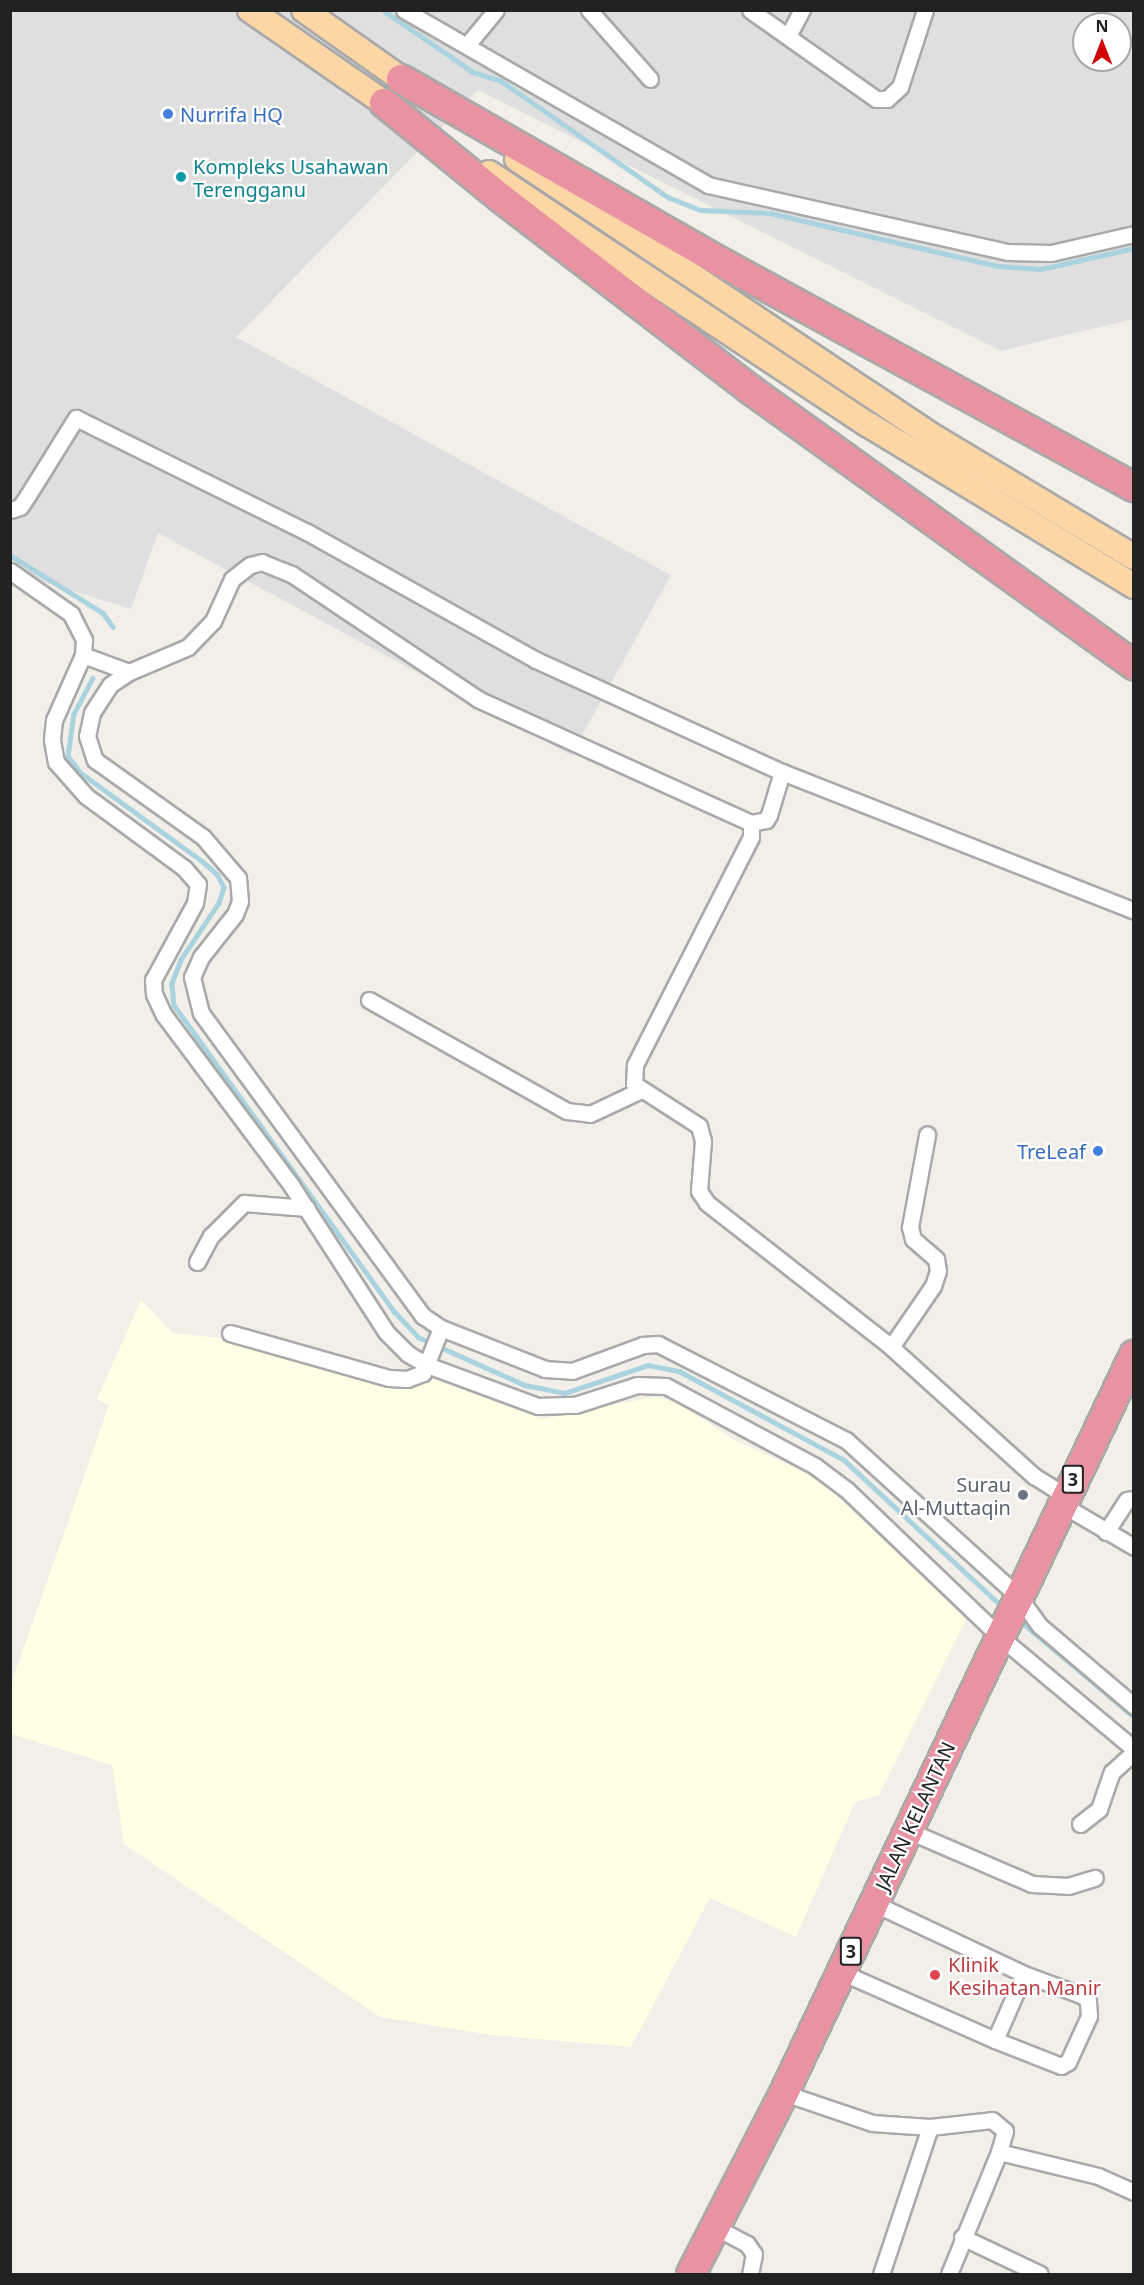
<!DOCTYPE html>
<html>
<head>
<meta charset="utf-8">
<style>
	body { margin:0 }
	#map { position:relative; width:1144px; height:2285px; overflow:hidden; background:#f2efe9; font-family:"Noto Sans",sans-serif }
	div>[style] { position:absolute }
	.residential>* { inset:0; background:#e0dfdf }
	.education>* { inset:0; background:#ffffe5 }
	.stream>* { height:4.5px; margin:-2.25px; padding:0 2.25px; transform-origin:2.25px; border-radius:2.25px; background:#aad3df }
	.roads { filter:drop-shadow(2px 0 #a9a9a9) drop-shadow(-2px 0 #a9a9a9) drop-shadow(0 2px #a9a9a9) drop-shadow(0 -2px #a9a9a9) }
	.street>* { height:15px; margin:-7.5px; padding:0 7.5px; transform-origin:7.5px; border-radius:7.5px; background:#fff }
	.primary>* { height:24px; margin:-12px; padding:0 12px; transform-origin:12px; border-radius:12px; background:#fcd6a4 }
	.highway>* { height:28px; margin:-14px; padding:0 14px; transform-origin:14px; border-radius:14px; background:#e892a2 }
	.dots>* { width:16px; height:16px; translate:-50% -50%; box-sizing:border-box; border:3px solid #fff; border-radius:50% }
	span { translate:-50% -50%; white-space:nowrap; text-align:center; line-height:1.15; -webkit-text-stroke:4.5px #fff; paint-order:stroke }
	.shield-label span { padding:2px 4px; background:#fff; border:2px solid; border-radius:4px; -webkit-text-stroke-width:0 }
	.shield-label { font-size:18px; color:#222; font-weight:700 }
	.shop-label { font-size:20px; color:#366cbe }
	.left { translate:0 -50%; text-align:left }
	.right { translate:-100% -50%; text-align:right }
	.culture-label { font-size:20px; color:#0d838f }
	.worship-label { font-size:20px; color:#5b616d }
	.street-label { font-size:20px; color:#222 }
	.health-label { font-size:20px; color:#be3a42 }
	.frame { position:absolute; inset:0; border:12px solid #222; pointer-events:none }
	.north { position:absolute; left:1072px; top:12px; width:60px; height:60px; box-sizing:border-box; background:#fff; border:2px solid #a7a7a7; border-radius:50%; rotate:0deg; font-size:16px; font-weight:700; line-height:24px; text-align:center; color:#222 }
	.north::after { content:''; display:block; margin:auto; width:21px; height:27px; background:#d40000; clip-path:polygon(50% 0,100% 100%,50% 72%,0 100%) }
</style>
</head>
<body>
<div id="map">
	<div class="residential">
		<div style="clip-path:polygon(evenodd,11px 11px,1133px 11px,1133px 319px,1001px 351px,478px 90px,236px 337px,671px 575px,571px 755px,158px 533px,131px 609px,11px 572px,11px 11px,1084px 24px,1120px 24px,1120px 60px,1084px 60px,1084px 24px)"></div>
	</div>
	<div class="education">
		<div style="clip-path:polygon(141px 1300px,173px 1333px,238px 1340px,310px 1358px,394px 1386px,427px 1377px,542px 1419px,653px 1397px,676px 1402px,734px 1440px,818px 1478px,966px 1619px,879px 1795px,855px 1802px,796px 1937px,710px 1898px,631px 2047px,492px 2035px,380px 2017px,124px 1844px,112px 1765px,11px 1734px,11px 1684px,109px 1405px,97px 1399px)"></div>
	</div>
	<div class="stream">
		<div style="left:383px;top:10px;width:109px;rotate:34.6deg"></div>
		<div style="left:473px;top:72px;width:28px;rotate:17deg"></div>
		<div style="left:500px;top:80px;width:205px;rotate:34.9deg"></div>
		<div style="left:668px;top:197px;width:35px;rotate:22deg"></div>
		<div style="left:701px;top:210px;width:69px;rotate:2.5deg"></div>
		<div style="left:770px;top:213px;width:234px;rotate:13.1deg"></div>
		<div style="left:998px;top:266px;width:43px;rotate:4deg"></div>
		<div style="left:1041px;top:269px;width:95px;rotate:-12.7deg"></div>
		<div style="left:10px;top:555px;width:110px;rotate:31.9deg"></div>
		<div style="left:103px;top:613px;width:17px;rotate:54deg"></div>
		<div style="left:93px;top:678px;width:41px;rotate:117.8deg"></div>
		<div style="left:74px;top:714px;width:42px;rotate:98.1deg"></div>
		<div style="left:68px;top:756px;width:21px;rotate:53deg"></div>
		<div style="left:81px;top:773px;width:150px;rotate:36deg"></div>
		<div style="left:202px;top:861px;width:20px;rotate:41deg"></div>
		<div style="left:217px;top:874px;width:15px;rotate:62deg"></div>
		<div style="left:224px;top:887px;width:17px;rotate:107deg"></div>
		<div style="left:219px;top:903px;width:69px;rotate:123.7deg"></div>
		<div style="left:181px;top:960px;width:26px;rotate:111deg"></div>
		<div style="left:172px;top:984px;width:21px;rotate:85deg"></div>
		<div style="left:174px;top:1005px;width:378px;rotate:54.3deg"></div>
		<div style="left:395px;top:1312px;width:34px;rotate:47deg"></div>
		<div style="left:418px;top:1337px;width:117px;rotate:24.2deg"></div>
		<div style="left:525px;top:1385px;width:41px;rotate:11.3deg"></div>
		<div style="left:565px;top:1393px;width:88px;rotate:-18.6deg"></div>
		<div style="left:648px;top:1365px;width:32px;rotate:11deg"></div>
		<div style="left:679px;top:1371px;width:187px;rotate:28.3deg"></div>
		<div style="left:844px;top:1460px;width:217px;rotate:42.8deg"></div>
		<div style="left:1019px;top:1620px;width:150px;rotate:40.1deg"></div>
	</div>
	<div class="roads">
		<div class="street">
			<div style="left:404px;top:10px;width:351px;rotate:29.9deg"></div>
			<div style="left:708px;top:185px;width:307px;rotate:12.6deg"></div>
			<div style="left:1008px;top:252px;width:43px;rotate:1.3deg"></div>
			<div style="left:1051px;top:253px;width:85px;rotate:-12.9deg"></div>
			<div style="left:589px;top:10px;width:92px;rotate:48.5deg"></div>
			<div style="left:750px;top:10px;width:154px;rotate:35.2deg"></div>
			<div style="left:876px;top:99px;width:11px"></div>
			<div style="left:887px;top:99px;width:18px;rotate:-43deg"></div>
			<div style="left:900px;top:87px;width:81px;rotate:-72deg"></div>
			<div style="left:788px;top:36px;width:30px;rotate:-62deg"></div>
			<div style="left:467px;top:45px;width:45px;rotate:-50.4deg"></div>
			<div style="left:10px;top:510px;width:10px;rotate:-17deg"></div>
			<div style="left:20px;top:507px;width:14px;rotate:-56deg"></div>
			<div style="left:28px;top:495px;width:91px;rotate:-58.1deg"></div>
			<div style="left:76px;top:418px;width:258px;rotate:26.3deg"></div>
			<div style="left:307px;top:532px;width:262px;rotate:29.2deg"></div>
			<div style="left:536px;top:660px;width:270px;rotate:24.5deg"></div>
			<div style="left:782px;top:772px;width:378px;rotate:21.5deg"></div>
			<div style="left:10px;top:571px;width:75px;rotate:35.2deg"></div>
			<div style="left:71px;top:614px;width:29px;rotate:63deg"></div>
			<div style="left:84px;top:640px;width:15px;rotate:94deg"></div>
			<div style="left:83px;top:655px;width:71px;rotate:114deg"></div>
			<div style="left:54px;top:720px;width:20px;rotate:96deg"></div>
			<div style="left:52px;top:740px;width:22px;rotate:80deg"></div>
			<div style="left:56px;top:762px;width:45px;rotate:48.6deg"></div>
			<div style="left:86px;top:796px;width:122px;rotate:36.3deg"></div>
			<div style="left:184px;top:868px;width:21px;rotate:49deg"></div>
			<div style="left:198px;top:884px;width:19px;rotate:99deg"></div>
			<div style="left:195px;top:903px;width:88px;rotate:118.6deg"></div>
			<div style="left:153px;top:980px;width:14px;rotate:86deg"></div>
			<div style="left:154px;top:994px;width:23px;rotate:65deg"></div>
			<div style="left:164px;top:1015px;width:212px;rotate:53.2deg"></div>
			<div style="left:291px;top:1185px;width:175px;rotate:57.1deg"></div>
			<div style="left:386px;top:1332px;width:31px;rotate:45deg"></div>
			<div style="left:408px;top:1354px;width:22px;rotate:30deg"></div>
			<div style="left:427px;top:1365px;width:118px;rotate:20.3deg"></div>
			<div style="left:538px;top:1406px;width:37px;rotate:-2deg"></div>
			<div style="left:575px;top:1405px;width:65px;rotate:-17.9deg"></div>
			<div style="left:637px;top:1385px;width:29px;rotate:2deg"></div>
			<div style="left:666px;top:1386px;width:169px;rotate:28.2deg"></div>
			<div style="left:815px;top:1466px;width:40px;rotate:37deg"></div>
			<div style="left:847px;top:1490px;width:211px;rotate:43.8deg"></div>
			<div style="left:999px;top:1636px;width:176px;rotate:39.9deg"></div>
			<div style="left:83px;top:655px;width:49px;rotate:20.3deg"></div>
			<div style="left:782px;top:772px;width:45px;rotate:106.8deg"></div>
			<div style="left:769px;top:815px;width:6px;rotate:121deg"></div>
			<div style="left:766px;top:820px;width:15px;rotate:169deg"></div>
			<div style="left:751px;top:823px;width:300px;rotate:-155.6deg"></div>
			<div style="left:478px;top:699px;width:225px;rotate:-146.2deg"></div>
			<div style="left:291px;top:574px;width:31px;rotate:-158deg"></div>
			<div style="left:262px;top:562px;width:12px;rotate:166deg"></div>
			<div style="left:250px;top:565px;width:23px;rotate:142deg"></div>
			<div style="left:232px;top:579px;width:46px;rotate:114.3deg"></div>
			<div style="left:213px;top:621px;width:36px;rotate:134deg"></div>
			<div style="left:188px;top:647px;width:64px;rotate:157deg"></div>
			<div style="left:129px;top:672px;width:23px;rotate:146deg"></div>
			<div style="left:110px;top:685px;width:33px;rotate:123deg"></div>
			<div style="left:92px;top:713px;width:24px;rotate:102deg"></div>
			<div style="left:87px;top:736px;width:25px;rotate:72deg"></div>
			<div style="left:95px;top:760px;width:133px;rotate:35.5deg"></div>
			<div style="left:203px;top:837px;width:54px;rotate:49.5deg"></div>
			<div style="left:238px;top:878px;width:23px;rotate:85deg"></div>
			<div style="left:240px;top:901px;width:14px;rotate:111deg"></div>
			<div style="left:235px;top:914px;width:55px;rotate:128.3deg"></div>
			<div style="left:201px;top:957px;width:22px;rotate:114deg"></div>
			<div style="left:192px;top:977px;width:37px;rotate:76deg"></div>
			<div style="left:201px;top:1013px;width:376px;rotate:53.8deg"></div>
			<div style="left:423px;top:1316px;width:22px;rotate:34deg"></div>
			<div style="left:441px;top:1328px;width:112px;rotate:21.5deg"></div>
			<div style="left:545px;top:1369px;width:27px;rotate:4deg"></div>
			<div style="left:572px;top:1371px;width:76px;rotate:-20.1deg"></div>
			<div style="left:643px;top:1345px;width:15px;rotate:-4deg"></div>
			<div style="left:658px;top:1344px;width:211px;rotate:27.1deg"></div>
			<div style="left:846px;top:1440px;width:232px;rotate:42.2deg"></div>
			<div style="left:1018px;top:1596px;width:37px;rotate:54deg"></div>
			<div style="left:1040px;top:1626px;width:123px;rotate:40.4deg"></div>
			<div style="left:751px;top:823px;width:14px;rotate:90deg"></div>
			<div style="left:751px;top:837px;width:256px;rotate:117deg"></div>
			<div style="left:635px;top:1065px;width:19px;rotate:93deg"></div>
			<div style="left:634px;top:1084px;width:77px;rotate:32.9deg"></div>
			<div style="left:699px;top:1126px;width:16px;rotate:75deg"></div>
			<div style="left:703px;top:1141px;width:50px;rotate:94.6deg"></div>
			<div style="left:699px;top:1191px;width:14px;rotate:56deg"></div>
			<div style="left:707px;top:1203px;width:234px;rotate:38deg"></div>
			<div style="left:891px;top:1347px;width:193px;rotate:42.1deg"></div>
			<div style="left:1034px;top:1476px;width:36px;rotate:32deg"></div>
			<div style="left:369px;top:1000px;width:227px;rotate:29.3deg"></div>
			<div style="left:567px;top:1111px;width:23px;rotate:7deg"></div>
			<div style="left:590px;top:1114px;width:56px;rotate:-25.2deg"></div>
			<div style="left:197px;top:1262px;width:30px;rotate:-62deg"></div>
			<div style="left:211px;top:1236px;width:47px;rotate:-45deg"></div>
			<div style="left:244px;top:1203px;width:63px;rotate:4.5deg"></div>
			<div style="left:230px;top:1333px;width:165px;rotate:15.8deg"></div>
			<div style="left:389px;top:1378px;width:18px;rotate:3deg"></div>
			<div style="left:407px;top:1379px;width:17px;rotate:-21deg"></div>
			<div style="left:423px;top:1373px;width:48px;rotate:-68.2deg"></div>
			<div style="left:891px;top:1347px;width:74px;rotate:-55.5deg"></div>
			<div style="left:933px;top:1286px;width:16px;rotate:-72deg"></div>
			<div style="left:938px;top:1271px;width:12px;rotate:-99deg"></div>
			<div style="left:936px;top:1259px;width:30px;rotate:-139deg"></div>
			<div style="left:913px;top:1239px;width:12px;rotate:-104deg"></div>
			<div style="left:910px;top:1227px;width:94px;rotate:-79.5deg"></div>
			<div style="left:1061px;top:1504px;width:85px;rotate:30.5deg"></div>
			<div style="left:1106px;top:1532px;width:38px;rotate:-57deg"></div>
			<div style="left:1127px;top:1500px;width:7px;rotate:-8deg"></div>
			<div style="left:1080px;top:1824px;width:24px;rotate:-38deg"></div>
			<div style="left:1099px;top:1809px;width:39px;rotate:-71deg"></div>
			<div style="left:1112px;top:1772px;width:30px;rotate:-42deg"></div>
			<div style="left:909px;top:1831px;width:134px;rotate:23.3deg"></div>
			<div style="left:1032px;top:1884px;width:36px;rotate:3deg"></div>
			<div style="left:1068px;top:1886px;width:28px;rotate:-17deg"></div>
			<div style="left:841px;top:1972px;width:168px;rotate:23.8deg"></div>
			<div style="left:995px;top:2040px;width:72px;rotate:-66.3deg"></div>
			<div style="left:1024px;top:1974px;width:167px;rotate:-154.8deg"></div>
			<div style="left:995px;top:2040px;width:71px;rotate:21.5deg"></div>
			<div style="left:1061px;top:2066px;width:8px;rotate:-30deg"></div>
			<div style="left:1068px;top:2062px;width:51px;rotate:-65.5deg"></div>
			<div style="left:1089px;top:2016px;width:16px;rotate:-94deg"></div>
			<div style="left:1088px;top:2000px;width:9px;rotate:-144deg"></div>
			<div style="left:1081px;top:1995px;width:61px;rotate:-159.8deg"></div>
			<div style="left:784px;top:2093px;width:93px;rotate:18.8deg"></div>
			<div style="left:872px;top:2123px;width:58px;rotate:3.9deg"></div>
			<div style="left:930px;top:2127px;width:155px;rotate:108.4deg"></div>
			<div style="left:930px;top:2127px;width:62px;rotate:-6.4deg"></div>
			<div style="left:992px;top:2120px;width:17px;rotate:40deg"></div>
			<div style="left:1005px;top:2131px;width:22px;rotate:106deg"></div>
			<div style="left:715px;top:2227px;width:36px;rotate:28deg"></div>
			<div style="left:747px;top:2244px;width:12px;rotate:55deg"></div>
			<div style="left:754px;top:2254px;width:20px;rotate:101deg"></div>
			<div style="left:962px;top:2237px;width:86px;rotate:25.4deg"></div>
			<div style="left:949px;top:2274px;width:132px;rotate:-67.7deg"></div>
			<div style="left:999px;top:2152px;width:102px;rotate:13.6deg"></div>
			<div style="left:1098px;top:2176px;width:39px;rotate:24deg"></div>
		</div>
		<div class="primary">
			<div style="left:250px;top:10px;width:183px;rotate:34.7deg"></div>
			<div style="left:304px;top:10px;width:138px;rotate:35.3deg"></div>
			<div style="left:517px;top:159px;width:495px;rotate:33.7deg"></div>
			<div style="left:929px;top:434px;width:239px;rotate:31deg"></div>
			<div style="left:489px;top:173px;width:456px;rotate:33.6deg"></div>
			<div style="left:869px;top:425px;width:310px;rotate:31.3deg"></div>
		</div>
		<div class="highway">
			<div style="left:401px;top:79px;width:366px;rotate:29.8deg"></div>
			<div style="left:719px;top:261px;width:473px;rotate:28.6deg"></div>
			<div style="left:384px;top:103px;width:152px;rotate:39.1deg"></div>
			<div style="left:502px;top:199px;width:314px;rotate:37.5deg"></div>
			<div style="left:751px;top:390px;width:472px;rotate:35.7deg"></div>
			<div style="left:691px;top:2274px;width:203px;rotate:-62.8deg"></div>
			<div style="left:784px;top:2093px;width:817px;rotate:-64.63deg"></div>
		</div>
	</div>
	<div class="dots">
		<div style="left:168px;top:114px;background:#3f7fe0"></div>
		<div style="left:181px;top:177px;background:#0f9aa8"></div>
		<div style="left:1098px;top:1151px;background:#3f7fe0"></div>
		<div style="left:1023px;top:1495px;background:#6b7280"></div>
		<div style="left:935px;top:1975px;background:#e0444e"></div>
	</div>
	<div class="shield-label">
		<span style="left:1073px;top:1479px">3</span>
		<span style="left:851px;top:1951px">3</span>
	</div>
	<div class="shop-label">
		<span class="left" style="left:180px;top:114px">Nurrifa HQ</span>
		<span class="right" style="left:1086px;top:1151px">TreLeaf</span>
	</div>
	<div class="culture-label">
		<span class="left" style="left:193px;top:178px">Kompleks Usahawan<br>Terengganu</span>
	</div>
	<div class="worship-label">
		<span class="right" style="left:1011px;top:1496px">Surau<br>Al-Muttaqin</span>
	</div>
	<div class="street-label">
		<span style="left:915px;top:1816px;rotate:-65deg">JALAN KELANTAN</span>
	</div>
	<div class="health-label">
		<span class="left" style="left:948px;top:1976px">Klinik<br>Kesihatan Manir</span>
	</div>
	<div class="frame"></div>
	<div class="north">N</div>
</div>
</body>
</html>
